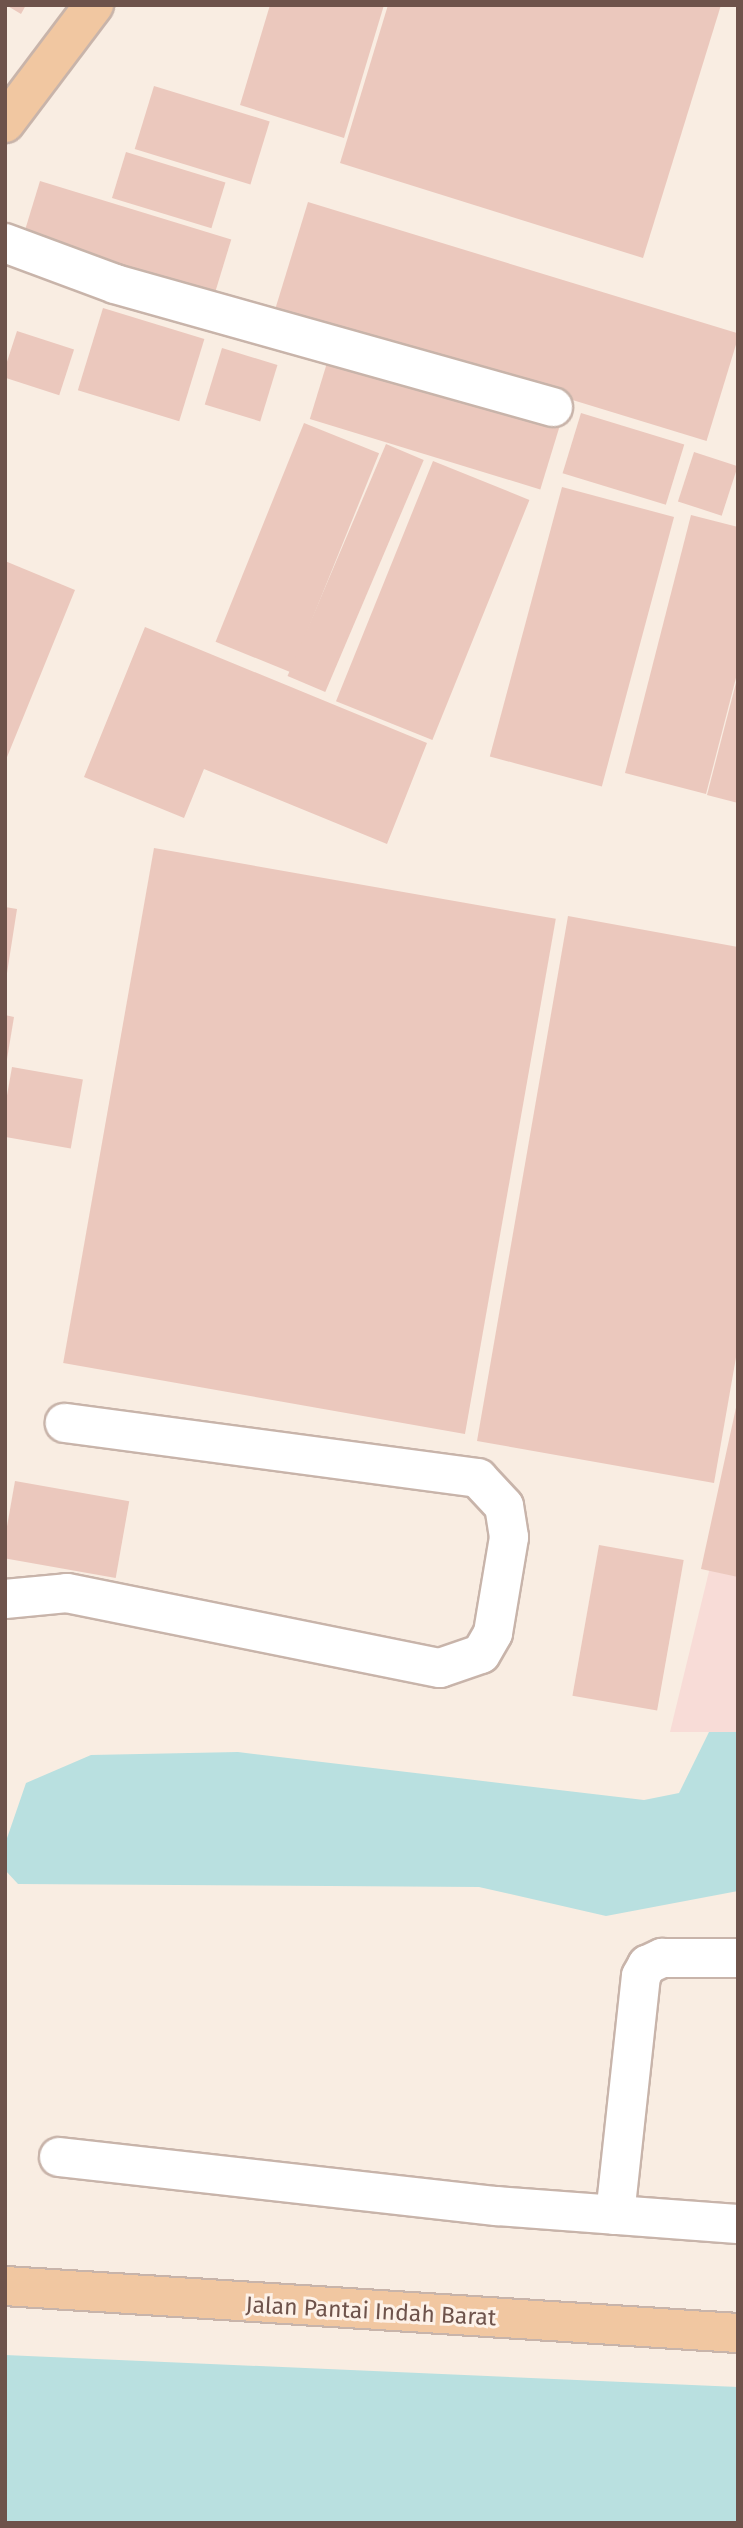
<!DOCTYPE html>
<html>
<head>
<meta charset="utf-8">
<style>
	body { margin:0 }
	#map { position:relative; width:743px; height:2528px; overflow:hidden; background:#f9ede2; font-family:"Fira Sans",sans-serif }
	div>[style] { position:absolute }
	.commercial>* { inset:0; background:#f8dcd7 }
	.water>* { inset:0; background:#b9e0e0 }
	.building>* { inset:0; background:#ebc8bd; transform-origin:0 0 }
	.roads { filter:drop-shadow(2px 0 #c8b4aa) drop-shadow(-2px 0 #c8b4aa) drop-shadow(0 2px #c8b4aa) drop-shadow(0 -2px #c8b4aa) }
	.minor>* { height:38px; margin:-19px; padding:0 19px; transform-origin:19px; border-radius:19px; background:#fff }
	.major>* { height:38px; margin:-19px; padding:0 19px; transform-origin:19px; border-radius:19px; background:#f1c7a1 }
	span { translate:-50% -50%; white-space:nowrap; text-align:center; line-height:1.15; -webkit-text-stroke:6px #fdf1e7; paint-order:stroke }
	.street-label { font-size:23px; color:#6e534b }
	.frame { position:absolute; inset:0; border:7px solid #6e534b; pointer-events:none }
</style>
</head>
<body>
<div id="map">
	<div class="commercial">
		<div style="clip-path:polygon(738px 1452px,738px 1732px,670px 1732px)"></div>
	</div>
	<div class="water">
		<div style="clip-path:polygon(709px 1732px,738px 1732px,738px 1891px,606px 1916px,479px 1887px,18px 1884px,5px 1870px,5px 1844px,26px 1783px,91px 1755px,238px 1752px,644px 1800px,679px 1793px)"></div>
		<div style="clip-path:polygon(5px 2355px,738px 2387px,738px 2523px,5px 2523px)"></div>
	</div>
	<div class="building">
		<div style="clip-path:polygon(6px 5px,26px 5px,21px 14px)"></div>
		<div style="clip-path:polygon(270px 5px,384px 5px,344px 138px,240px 105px)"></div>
		<div style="clip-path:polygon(388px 5px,721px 5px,643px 258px,340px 163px)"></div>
		<div style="left:154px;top:86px;width:121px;height:66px;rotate:17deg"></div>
		<div style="left:126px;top:152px;width:104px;height:48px;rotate:17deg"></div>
		<div style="left:40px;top:181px;width:200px;height:65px;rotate:17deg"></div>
		<div style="left:308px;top:202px;width:451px;height:112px;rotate:17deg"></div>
		<div style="left:103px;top:308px;width:106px;height:86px;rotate:17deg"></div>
		<div style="left:17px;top:331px;width:60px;height:48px;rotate:18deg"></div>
		<div style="left:222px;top:348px;width:58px;height:59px;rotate:17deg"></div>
		<div style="left:330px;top:353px;width:241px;height:69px;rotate:17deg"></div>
		<div style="left:581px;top:413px;width:108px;height:63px;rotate:17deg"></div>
		<div style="left:304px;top:423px;width:81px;height:236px;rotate:22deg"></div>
		<div style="left:386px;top:444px;width:41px;height:252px;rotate:23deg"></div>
		<div style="left:694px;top:452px;width:46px;height:52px;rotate:18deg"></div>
		<div style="left:433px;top:461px;width:104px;height:259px;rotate:22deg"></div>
		<div style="left:562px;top:487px;width:116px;height:279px;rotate:15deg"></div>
		<div style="clip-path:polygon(691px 515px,738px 527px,738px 670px,706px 794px,625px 773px)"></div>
		<div style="clip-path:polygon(5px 561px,75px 590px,5px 762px)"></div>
		<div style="clip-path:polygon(145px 627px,427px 743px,387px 844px,204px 769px,184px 818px,84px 777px)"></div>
		<div style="clip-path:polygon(737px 679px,738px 680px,738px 803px,707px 795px)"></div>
		<div style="left:154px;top:848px;width:408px;height:523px;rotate:10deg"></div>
		<div style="clip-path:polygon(5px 907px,17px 909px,7px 973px,5px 973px)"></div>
		<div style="clip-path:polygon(568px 916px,738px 947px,738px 1346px,714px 1483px,477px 1441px)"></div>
		<div style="clip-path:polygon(5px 1015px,14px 1017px,7px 1059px,5px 1059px)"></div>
		<div style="left:12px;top:1067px;width:72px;height:70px;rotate:10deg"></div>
		<div style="clip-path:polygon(737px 1403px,738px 1403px,738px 1577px,701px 1569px)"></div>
		<div style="left:15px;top:1481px;width:116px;height:78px;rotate:10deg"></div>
		<div style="left:599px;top:1545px;width:86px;height:153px;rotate:10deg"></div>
	</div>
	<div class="roads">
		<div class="minor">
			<div style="left:5px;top:243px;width:117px;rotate:20.4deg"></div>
			<div style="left:115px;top:284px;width:455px;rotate:15.7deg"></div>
			<div style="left:5px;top:1599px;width:62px;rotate:-5.5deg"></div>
			<div style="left:67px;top:1593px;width:380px;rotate:11.4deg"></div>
			<div style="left:440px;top:1668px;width:43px;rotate:-18.9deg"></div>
			<div style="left:481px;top:1654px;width:24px;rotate:-60deg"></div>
			<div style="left:493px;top:1633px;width:97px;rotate:-80.5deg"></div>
			<div style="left:509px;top:1537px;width:31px;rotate:-99deg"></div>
			<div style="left:504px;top:1506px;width:38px;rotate:-133deg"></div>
			<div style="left:478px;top:1478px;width:417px;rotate:-172.4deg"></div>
			<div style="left:59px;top:2157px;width:441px;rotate:6.4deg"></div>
			<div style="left:497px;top:2206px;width:242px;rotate:4.3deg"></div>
			<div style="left:615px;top:2215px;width:240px;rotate:-83.8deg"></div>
			<div style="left:641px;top:1976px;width:13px;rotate:-61deg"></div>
			<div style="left:647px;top:1965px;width:17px;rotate:-25deg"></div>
			<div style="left:662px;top:1958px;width:76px"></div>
		</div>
		<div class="major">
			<div style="left:5px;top:123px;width:148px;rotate:-53deg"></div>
			<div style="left:5px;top:2286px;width:735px;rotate:3.67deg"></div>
		</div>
	</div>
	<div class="street-label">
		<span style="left:371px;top:2311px;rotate:3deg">Jalan Pantai Indah Barat</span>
	</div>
	<div class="frame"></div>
</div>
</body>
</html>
